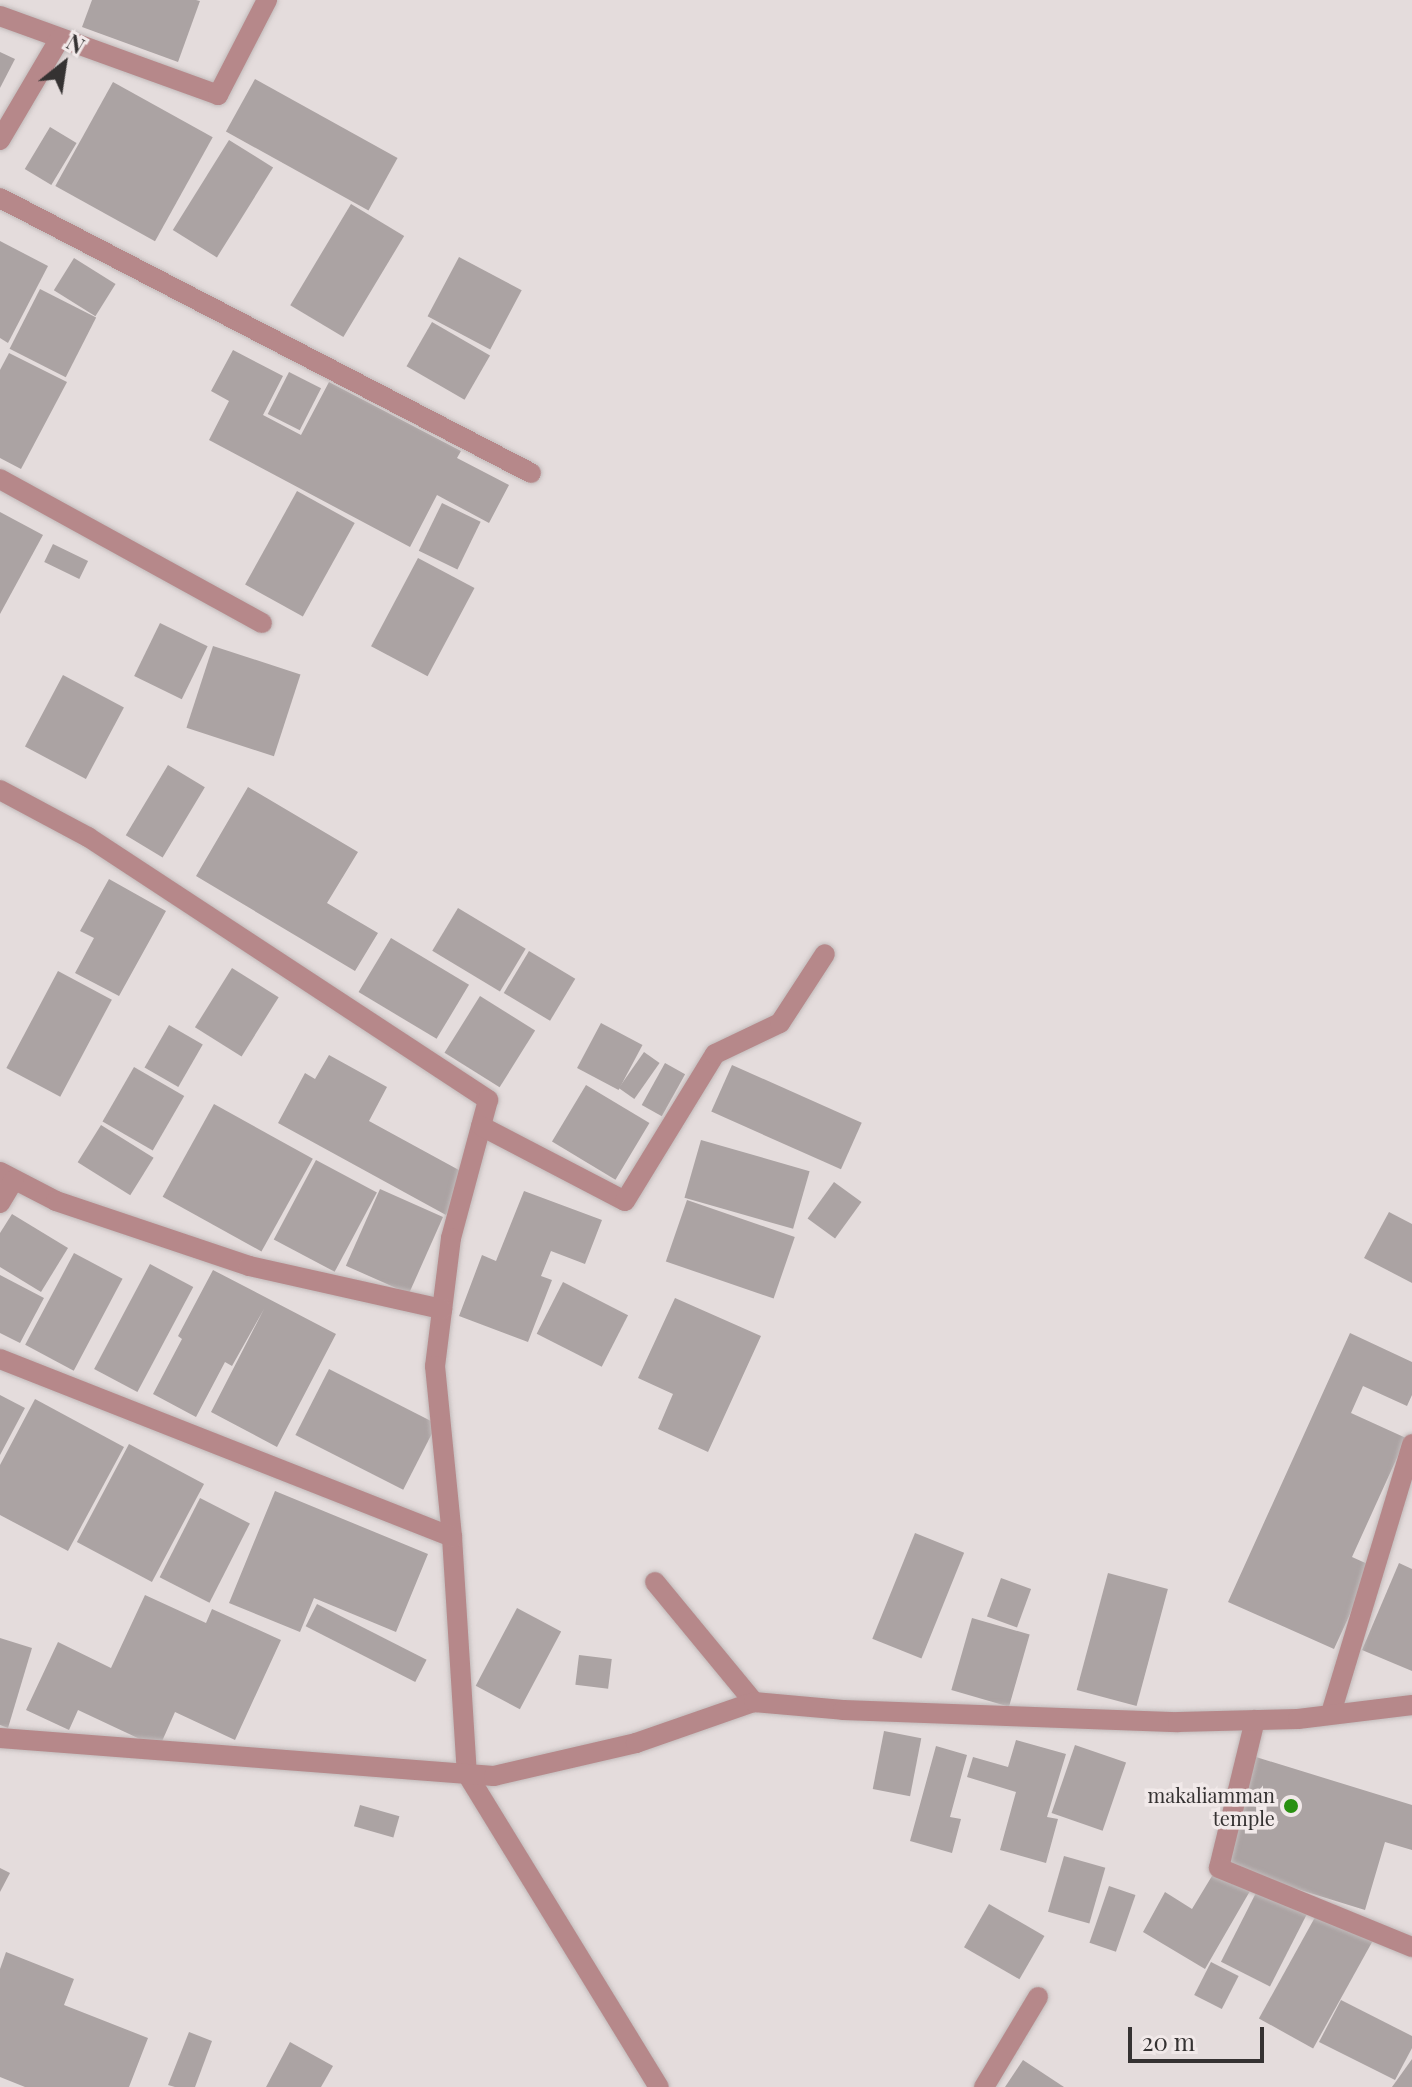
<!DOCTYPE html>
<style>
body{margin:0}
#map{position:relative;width:1412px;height:2087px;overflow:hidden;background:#e4dcdc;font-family:"Playfair Display",serif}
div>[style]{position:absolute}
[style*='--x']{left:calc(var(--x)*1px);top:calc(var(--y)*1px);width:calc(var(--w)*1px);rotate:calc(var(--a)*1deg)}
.building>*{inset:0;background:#aba3a3;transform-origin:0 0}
.roads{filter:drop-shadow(0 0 2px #c1baba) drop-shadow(0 0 2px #c1baba)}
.street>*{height:20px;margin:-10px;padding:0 10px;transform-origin:10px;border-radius:10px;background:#b6888a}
.dots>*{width:22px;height:22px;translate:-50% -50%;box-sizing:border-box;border:4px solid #f1e9e9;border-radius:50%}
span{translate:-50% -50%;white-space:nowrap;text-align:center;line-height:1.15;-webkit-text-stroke:7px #f1e9e9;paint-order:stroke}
.poi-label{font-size:20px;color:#353232}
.right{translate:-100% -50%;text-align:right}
.north{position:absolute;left:24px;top:24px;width:80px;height:80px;-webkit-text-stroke:6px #f1e9e9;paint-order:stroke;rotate:30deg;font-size:22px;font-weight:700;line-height:32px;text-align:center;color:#353232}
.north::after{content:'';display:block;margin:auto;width:28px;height:36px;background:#353232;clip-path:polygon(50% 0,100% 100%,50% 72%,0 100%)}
.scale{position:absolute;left:1128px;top:2027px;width:136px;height:36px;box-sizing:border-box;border:4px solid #353232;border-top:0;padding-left:10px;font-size:24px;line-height:28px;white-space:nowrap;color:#353232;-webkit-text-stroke:6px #f1e9e9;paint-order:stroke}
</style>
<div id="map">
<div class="building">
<i style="clip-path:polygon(92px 0,196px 0,200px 1px,178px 62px,82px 27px)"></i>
<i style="clip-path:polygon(0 52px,15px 59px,0 88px)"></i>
<i style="left:255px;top:79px;width:163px;height:60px;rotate:29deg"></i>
<i style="left:113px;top:82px;width:114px;height:119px;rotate:29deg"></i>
<i style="left:50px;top:127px;width:31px;height:49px;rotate:31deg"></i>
<i style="left:229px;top:140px;width:52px;height:106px;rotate:32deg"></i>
<i style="left:351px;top:204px;width:62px;height:118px;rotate:31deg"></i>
<i style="clip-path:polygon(0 241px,48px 266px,8px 343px,0 338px)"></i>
<i style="left:459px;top:257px;width:71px;height:67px;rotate:28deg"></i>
<i style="left:74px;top:258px;width:49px;height:38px;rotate:32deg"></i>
<i style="left:40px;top:289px;width:63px;height:67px;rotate:27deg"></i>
<i style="left:432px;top:322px;width:67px;height:51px;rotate:30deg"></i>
<i style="clip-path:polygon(233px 350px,283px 376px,263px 415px,301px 435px,329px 382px,461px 451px,457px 458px,509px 485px,489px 523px,437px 495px,410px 547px,209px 440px,229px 401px,211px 391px)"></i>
<i style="clip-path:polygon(9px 353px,67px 382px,21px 469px,0 458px,0 370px)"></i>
<i style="left:289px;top:372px;width:36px;height:47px;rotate:27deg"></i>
<i style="left:297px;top:491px;width:66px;height:107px;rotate:29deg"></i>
<i style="left:442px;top:503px;width:43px;height:53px;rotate:26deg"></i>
<i style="clip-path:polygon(0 512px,43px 535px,0 614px)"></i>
<i style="left:53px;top:544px;width:39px;height:20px;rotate:26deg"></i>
<i style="left:418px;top:558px;width:64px;height:100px;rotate:28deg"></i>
<i style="left:160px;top:623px;width:53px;height:59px;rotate:26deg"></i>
<i style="left:213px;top:646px;width:92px;height:86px;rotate:18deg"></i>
<i style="left:63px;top:675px;width:69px;height:81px;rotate:28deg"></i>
<i style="left:168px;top:765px;width:43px;height:82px;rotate:31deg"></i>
<i style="clip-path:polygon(248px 787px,358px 852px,327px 903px,378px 933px,355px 971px,196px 876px)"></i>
<i style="clip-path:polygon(109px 879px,166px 911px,119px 996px,75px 973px,94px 938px,80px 931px)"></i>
<i style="left:458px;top:908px;width:79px;height:50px;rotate:31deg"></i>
<i style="left:391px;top:938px;width:91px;height:63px;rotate:31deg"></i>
<i style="left:529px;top:951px;width:54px;height:49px;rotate:31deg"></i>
<i style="left:232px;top:968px;width:55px;height:70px;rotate:32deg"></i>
<i style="left:58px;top:971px;width:61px;height:110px;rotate:28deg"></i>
<i style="left:480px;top:996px;width:65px;height:67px;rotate:32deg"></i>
<i style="left:601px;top:1023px;width:47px;height:51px;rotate:28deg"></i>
<i style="left:169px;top:1025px;width:39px;height:49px;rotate:30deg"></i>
<i style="left:644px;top:1052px;width:19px;height:44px;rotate:35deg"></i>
<i style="clip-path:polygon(329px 1055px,387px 1087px,369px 1121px,468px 1175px,446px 1215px,278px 1123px,305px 1073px,315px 1079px)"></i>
<i style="left:665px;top:1063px;width:23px;height:48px;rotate:29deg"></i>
<i style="left:732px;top:1065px;width:142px;height:51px;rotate:24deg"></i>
<i style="left:134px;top:1067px;width:58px;height:63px;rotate:30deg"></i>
<i style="left:586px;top:1085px;width:74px;height:66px;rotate:31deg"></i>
<i style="left:214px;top:1104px;width:113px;height:106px;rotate:29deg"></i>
<i style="left:101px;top:1125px;width:62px;height:44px;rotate:32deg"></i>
<i style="left:701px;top:1140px;width:113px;height:60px;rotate:16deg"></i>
<i style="left:316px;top:1160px;width:69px;height:90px;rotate:28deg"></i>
<i style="left:834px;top:1182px;width:34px;height:45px;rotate:36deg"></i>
<i style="left:380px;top:1189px;width:69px;height:84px;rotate:24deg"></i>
<i style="clip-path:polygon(524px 1191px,602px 1220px,585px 1264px,551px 1251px,541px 1276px,552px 1280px,528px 1342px,459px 1316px,482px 1255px,496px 1261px)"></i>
<i style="left:687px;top:1200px;width:114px;height:65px;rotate:19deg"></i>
<i style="clip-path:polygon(1389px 1212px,1412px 1224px,1412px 1283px,1364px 1258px)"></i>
<i style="clip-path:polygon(12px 1214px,68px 1248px,41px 1292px,0 1267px,0 1233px)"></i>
<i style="left:74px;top:1253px;width:55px;height:104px;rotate:28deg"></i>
<i style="left:150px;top:1264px;width:49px;height:119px;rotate:28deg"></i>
<i style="clip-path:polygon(213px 1270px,336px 1334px,277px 1447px,211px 1412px,264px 1309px,232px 1366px,225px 1362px,196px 1417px,153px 1394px,182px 1339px,178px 1336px)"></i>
<i style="clip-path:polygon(0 1275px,44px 1298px,20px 1343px,0 1333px)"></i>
<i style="left:563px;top:1282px;width:73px;height:58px;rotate:27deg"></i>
<i style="clip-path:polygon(675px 1298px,761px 1336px,708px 1452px,658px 1429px,673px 1394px,638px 1378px)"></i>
<i style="clip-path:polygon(1350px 1333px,1412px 1362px,1412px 1395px,1407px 1406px,1363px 1386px,1351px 1413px,1406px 1438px,1352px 1557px,1372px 1566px,1334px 1649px,1228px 1602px)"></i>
<i style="left:329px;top:1369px;width:121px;height:74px;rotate:27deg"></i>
<i style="clip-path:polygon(0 1395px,25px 1408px,0 1455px)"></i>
<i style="clip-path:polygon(35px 1399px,124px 1447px,68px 1551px,0 1515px,0 1465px)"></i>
<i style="left:129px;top:1444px;width:85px;height:111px;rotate:28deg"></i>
<i style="clip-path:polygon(275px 1491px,428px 1554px,396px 1632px,314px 1598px,300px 1632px,229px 1603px)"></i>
<i style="left:200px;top:1498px;width:56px;height:89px;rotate:27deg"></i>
<i style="left:915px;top:1533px;width:53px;height:114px;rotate:22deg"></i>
<i style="clip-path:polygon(1399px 1563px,1412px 1569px,1412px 1671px,1362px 1650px)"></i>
<i style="left:1108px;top:1573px;width:62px;height:121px;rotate:15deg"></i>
<i style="left:1001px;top:1578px;width:32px;height:41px;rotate:20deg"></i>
<i style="clip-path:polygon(145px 1595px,206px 1623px,212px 1609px,281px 1640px,235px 1740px,175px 1712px,159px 1748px,78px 1710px,69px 1730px,26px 1710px,58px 1642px,111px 1668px)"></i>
<i style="left:317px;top:1604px;width:123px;height:25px;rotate:27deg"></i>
<i style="left:517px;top:1608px;width:50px;height:88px;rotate:28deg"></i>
<i style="left:972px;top:1618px;width:60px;height:75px;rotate:16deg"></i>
<i style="clip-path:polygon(0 1638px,32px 1648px,8px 1728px,0 1725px)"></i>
<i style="left:579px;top:1655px;width:33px;height:30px;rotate:7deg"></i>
<i style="left:884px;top:1731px;width:38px;height:59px;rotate:11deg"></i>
<i style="clip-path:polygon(1016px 1740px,1066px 1754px,1047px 1817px,1058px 1819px,1046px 1863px,1000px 1850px,1016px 1792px,967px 1777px,973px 1757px,1008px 1767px)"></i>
<i style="left:1075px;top:1745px;width:54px;height:72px;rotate:19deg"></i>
<i style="clip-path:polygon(936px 1746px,967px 1755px,950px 1817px,961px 1819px,952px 1853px,910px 1841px)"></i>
<i style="clip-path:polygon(1256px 1757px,1412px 1805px,1412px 1850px,1385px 1842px,1365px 1910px,1222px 1866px)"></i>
<i style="left:360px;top:1805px;width:41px;height:22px;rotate:16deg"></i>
<i style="left:1064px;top:1856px;width:43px;height:58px;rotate:16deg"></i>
<i style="clip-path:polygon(0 1868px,10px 1873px,0 1892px)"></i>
<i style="clip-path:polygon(1215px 1871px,1250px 1891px,1205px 1969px,1143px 1932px,1165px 1892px,1192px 1909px)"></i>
<i style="left:1260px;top:1885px;width:55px;height:86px;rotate:27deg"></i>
<i style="left:1109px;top:1886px;width:28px;height:60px;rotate:19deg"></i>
<i style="left:989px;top:1904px;width:64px;height:50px;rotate:30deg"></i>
<i style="left:1319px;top:1910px;width:62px;height:124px;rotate:29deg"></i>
<i style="clip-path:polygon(6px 1952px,74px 1979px,64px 2005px,148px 2038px,129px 2087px,25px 2087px,0 2077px,0 1969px)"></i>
<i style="left:1211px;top:1962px;width:31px;height:37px;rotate:27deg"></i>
<i style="clip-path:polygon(1341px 2000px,1412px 2036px,1412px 2048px,1395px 2080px,1319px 2042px)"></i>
<i style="clip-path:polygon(189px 2032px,212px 2041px,195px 2087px,175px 2087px,168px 2085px)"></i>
<i style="clip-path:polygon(290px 2042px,333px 2066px,321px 2087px,266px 2087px)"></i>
<i style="clip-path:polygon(1412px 2059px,1412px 2087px,1392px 2087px)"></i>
<i style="clip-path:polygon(1023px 2060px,1064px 2087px,1005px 2087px)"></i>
</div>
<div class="roads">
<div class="street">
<i style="--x:0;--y:16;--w:232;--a:19.9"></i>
<i style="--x:218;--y:95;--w:107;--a:-62.7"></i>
<i style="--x:0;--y:140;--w:118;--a:-59.5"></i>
<i style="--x:0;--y:198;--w:598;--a:27.38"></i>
<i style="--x:0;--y:479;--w:299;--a:28.8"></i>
<i style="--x:0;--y:790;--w:100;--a:28.1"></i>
<i style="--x:88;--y:837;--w:479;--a:33.3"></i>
<i style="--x:488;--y:1100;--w:143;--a:105"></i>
<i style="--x:451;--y:1238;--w:129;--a:97.1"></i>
<i style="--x:435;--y:1366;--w:172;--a:84.3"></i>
<i style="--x:452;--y:1537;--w:237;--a:86.4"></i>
<i style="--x:467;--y:1774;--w:367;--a:58.5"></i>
<i style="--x:481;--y:1126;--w:162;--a:27.5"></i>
<i style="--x:625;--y:1201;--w:172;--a:-58.5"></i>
<i style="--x:715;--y:1054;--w:72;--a:-25.5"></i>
<i style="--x:780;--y:1023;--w:82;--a:-56.9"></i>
<i style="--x:0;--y:1172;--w:63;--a:27.4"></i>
<i style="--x:56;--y:1201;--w:204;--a:18.6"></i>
<i style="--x:249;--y:1266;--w:198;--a:12.6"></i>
<i style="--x:0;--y:1203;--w:27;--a:-59"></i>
<i style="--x:0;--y:1359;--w:486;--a:21.5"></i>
<i style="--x:655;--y:1582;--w:156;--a:50.5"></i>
<i style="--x:1331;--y:1713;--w:281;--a:-73.2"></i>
<i style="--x:1255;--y:1720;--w:152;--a:103.7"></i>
<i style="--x:1219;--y:1868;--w:209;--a:22.3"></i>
<i style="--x:0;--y:1738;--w:495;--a:4.4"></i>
<i style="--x:494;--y:1776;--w:146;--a:-13.1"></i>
<i style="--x:636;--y:1743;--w:125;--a:-19.2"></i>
<i style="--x:754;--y:1702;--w:89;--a:5.1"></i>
<i style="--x:843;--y:1710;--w:335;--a:2.1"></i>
<i style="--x:1178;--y:1722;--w:120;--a:-1.4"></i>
<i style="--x:1298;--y:1719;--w:115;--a:-7"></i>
<i style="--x:984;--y:2087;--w:105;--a:-59"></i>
</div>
</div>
<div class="dots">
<i style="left:1291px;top:1806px;background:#299011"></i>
</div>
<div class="poi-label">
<span class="right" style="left:1275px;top:1806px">makaliamman<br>temple</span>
</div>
<div class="north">N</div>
<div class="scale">20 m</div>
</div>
